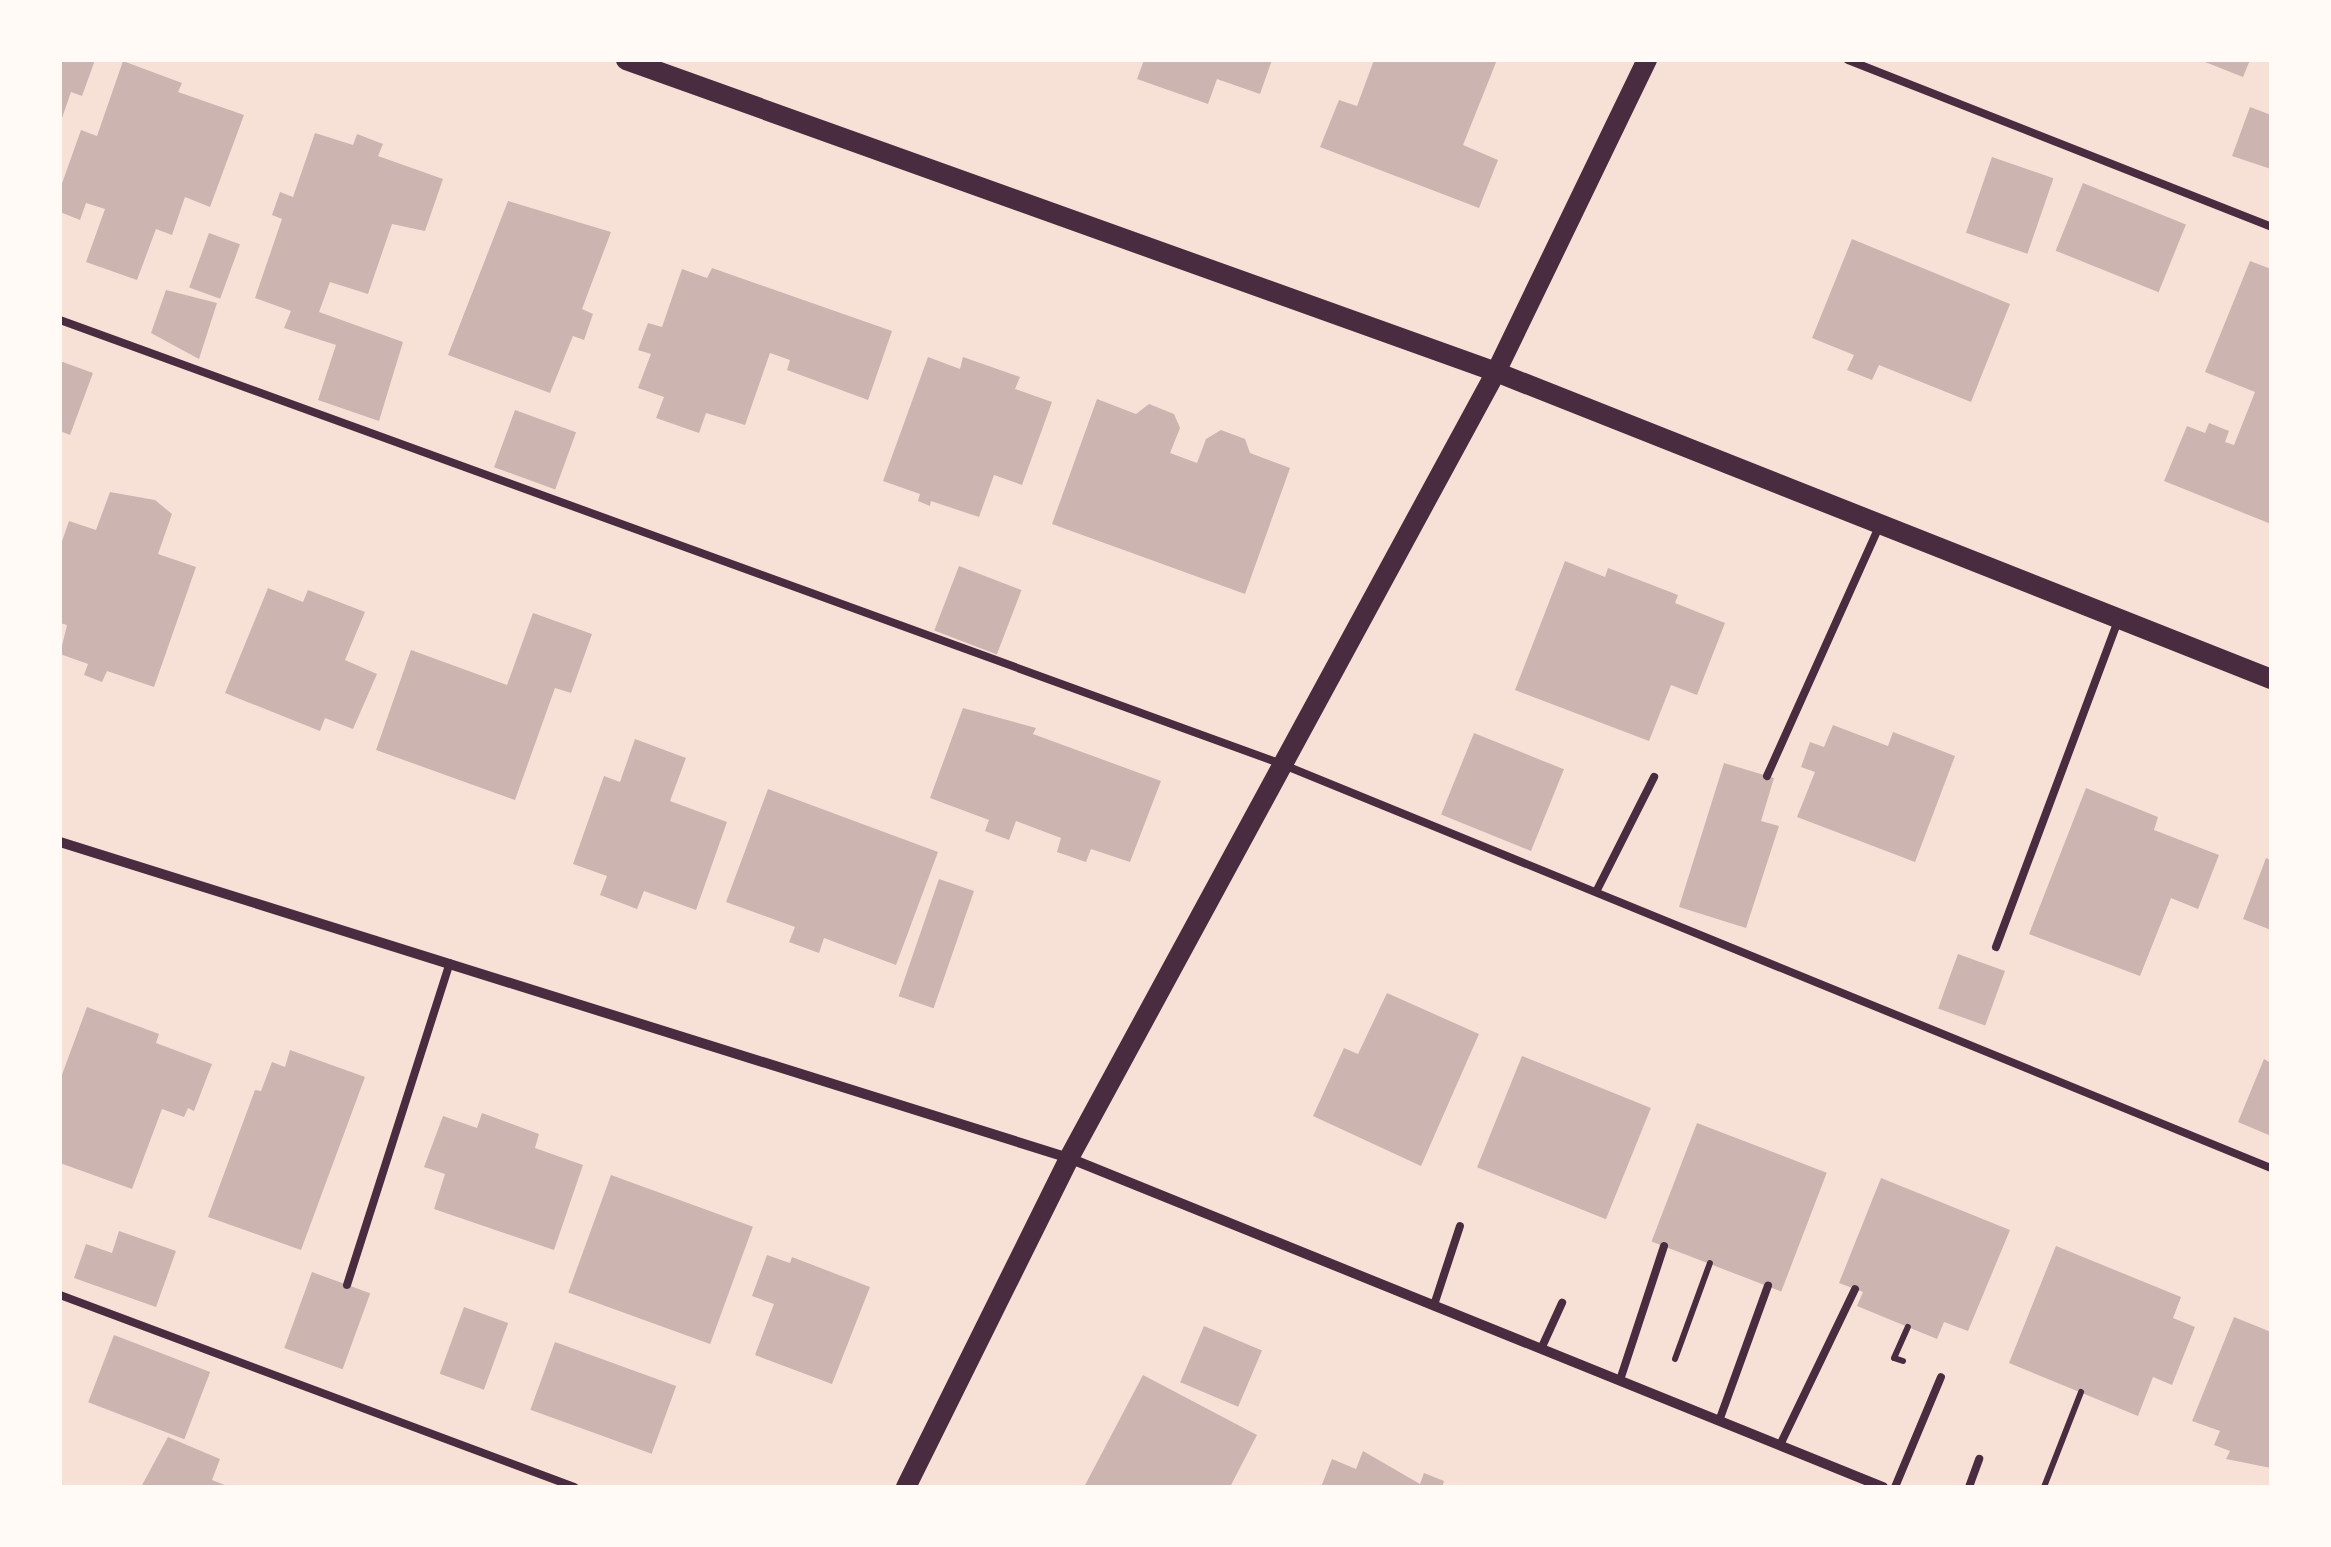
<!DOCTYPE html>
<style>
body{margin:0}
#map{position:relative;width:2331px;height:1547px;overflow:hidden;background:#f7e1d7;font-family:"Archivo Narrow",sans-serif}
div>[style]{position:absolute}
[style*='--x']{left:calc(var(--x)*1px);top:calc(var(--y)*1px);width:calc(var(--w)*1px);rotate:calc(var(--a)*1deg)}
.building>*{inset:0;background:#ccb4b1;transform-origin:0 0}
.path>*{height:6px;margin:-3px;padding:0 3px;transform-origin:3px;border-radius:3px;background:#4a2c40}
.service>*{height:8px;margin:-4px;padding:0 4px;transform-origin:4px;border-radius:4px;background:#4a2c40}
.minor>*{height:10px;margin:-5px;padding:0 5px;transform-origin:5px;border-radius:5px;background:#4a2c40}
.secondary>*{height:20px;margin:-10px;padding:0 10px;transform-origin:10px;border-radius:10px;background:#4a2c40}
span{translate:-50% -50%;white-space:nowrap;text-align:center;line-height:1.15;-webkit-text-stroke:8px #fffaf5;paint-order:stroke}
.frame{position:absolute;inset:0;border:62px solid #fffaf5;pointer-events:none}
</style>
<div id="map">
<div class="building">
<i style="clip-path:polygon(60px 60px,95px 60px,82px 96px,71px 92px,61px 121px)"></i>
<i style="clip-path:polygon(1144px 60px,1272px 60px,1260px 94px,1217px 79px,1208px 104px,1137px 79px)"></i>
<i style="clip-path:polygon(1374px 60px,1497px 60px,1463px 145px,1498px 160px,1479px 208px,1320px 147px,1339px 100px,1357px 106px)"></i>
<i style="clip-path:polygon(2200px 60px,2250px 60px,2243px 77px)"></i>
<i style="clip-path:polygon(123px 61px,182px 83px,178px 92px,244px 115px,210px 207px,185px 197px,172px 235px,156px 229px,137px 280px,86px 262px,105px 209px,86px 203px,80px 220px,60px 212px,60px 189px,81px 130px,97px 136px)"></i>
<i style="clip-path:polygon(2250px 107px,2271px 115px,2271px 169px,2232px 156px)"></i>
<i style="clip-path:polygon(315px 133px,353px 145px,357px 134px,383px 144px,378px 156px,443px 179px,425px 231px,392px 224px,368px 294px,330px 282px,319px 312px,403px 342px,379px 421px,318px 400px,336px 345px,284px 328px,291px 311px,255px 298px,282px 219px,272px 215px,280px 192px,293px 197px)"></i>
<i style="left:1992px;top:157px;width:65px;height:80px;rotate:19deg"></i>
<i style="left:2083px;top:183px;width:111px;height:73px;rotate:22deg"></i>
<i style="clip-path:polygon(508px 201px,611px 232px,582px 309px,593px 314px,584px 340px,573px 336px,550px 393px,448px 355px)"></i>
<i style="left:209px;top:233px;width:33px;height:58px;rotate:20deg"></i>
<i style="clip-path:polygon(1852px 239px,2010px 304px,1971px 402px,1879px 365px,1872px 380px,1847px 370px,1854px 355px,1812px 338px)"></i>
<i style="clip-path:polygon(2250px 261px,2271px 269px,2271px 524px,2164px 481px,2187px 426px,2205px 433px,2209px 423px,2229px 431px,2225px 442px,2234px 445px,2255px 392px,2205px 372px)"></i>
<i style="clip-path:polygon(712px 268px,892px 331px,868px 400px,787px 370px,790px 360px,770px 353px,745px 425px,706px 413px,699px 433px,656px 418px,664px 397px,638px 388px,651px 354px,638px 350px,648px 323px,662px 327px,682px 269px,707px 278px)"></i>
<i style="clip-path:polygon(166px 290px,217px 303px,199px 359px,151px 333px)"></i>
<i style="clip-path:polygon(928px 357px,960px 369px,963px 357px,1020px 377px,1015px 389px,1052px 402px,1022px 485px,994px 475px,979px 517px,931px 501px,930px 506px,918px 501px,920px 494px,883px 481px)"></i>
<i style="clip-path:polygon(60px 361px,93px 373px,70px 435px,60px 431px)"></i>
<i style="clip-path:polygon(1097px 399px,1136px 414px,1149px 404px,1174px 414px,1180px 428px,1170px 453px,1197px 463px,1206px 439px,1221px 430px,1245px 439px,1250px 453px,1290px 468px,1245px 594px,1052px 524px)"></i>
<i style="left:515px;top:410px;width:65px;height:61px;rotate:20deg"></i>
<i style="clip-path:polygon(110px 492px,155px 500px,172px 514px,158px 554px,196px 567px,154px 687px,107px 671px,102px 682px,84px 675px,88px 664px,60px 654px,67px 625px,60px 623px,60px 547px,69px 521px,96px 530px)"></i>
<i style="clip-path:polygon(1565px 561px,1605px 577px,1608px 568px,1678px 595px,1675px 603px,1725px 623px,1697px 695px,1671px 685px,1649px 741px,1515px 690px)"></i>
<i style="left:959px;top:566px;width:67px;height:69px;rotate:21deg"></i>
<i style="clip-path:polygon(268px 588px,303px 602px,308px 590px,365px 612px,345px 660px,377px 674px,353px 729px,325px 718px,320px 731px,225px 693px)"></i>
<i style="clip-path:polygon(533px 613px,592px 634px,571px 693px,555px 688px,515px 800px,376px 750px,411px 650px,507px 685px)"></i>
<i style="clip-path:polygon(963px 708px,1036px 728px,1033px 734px,1161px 781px,1130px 862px,1091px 849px,1086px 862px,1057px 852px,1061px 838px,1016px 821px,1009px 840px,985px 831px,989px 820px,930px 798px)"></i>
<i style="clip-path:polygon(1833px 725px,1888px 746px,1893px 732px,1955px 756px,1915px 862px,1797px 817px,1815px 772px,1801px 767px,1810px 742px,1824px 747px)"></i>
<i style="left:1474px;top:733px;width:97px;height:88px;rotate:22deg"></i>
<i style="clip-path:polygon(635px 739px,686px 758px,670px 801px,727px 822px,696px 910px,644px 891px,637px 909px,600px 895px,607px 876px,573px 864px,604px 776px,620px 782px)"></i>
<i style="clip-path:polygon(1724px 763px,1774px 778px,1761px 821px,1779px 826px,1746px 928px,1679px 907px)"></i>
<i style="clip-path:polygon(2086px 788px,2158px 817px,2154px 830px,2219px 855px,2198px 909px,2171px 898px,2140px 976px,2029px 934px)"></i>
<i style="clip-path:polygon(768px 789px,938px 852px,896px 965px,824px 938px,819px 953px,789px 942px,795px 927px,726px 902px)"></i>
<i style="clip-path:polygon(2266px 858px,2271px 860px,2271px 930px,2243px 919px)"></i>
<i style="left:939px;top:879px;width:37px;height:124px;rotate:19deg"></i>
<i style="left:1958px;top:954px;width:50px;height:58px;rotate:20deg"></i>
<i style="clip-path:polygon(1387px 993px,1479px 1034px,1421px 1166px,1313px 1116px,1344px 1048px,1358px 1054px)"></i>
<i style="clip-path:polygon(87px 1007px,159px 1034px,156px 1043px,212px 1064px,194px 1111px,188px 1108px,184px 1117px,162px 1109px,132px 1189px,60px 1163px,60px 1080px)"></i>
<i style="clip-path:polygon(290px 1050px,365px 1077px,301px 1250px,208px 1217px,255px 1090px,261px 1091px,272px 1062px,285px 1067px)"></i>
<i style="left:1522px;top:1056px;width:139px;height:120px;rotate:22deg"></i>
<i style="clip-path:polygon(2264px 1059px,2271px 1063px,2271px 1136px,2238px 1122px)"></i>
<i style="clip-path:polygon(482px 1113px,539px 1134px,535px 1148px,583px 1165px,554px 1250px,434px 1209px,445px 1174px,424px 1167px,443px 1116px,477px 1128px)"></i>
<i style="left:1697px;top:1123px;width:139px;height:127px;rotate:21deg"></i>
<i style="left:611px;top:1175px;width:151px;height:125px;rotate:20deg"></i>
<i style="clip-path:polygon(1881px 1178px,2010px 1230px,1968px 1331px,1944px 1322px,1937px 1339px,1857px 1306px,1863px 1292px,1839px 1283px)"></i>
<i style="clip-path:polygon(119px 1231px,176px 1251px,156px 1307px,74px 1278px,86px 1244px,112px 1253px)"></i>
<i style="clip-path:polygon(2056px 1246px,2181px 1297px,2173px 1318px,2195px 1327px,2172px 1385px,2153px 1377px,2138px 1416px,2009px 1363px)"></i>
<i style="clip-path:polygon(767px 1255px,790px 1263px,792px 1257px,870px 1287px,832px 1384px,755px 1355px,774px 1304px,752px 1296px)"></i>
<i style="left:312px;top:1272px;width:62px;height:81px;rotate:20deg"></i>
<i style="left:464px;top:1307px;width:47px;height:71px;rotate:20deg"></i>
<i style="clip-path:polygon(2234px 1317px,2271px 1332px,2271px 1468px,2226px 1459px,2230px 1451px,2214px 1445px,2220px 1431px,2192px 1421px)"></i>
<i style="left:1204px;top:1326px;width:63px;height:61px;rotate:23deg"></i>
<i style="left:114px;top:1335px;width:103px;height:72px;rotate:21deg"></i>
<i style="left:555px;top:1342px;width:129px;height:72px;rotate:20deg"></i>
<i style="clip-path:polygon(1143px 1375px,1257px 1435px,1230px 1487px,1084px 1487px)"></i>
<i style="clip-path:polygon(168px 1437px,220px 1459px,212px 1480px,230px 1487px,141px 1487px)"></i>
<i style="clip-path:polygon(1363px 1451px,1420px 1484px,1424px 1473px,1444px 1481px,1442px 1487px,1321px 1487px,1332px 1459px,1356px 1469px)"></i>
</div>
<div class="path">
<i style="--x:1675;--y:1359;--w:102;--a:-70"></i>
<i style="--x:1903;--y:1361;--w:9;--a:-162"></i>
<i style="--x:1894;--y:1358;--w:34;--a:-66"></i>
<i style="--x:2044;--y:1487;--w:102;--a:-68.7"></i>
</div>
<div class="service">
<i style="--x:1848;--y:60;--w:455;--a:21.5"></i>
<i style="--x:60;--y:320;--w:1297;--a:19.97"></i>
<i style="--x:1279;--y:763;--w:1071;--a:22.21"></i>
<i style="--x:1767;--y:776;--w:275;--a:-65.8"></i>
<i style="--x:1596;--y:892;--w:129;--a:-63.2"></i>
<i style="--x:1996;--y:947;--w:351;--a:-69.5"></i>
<i style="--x:347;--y:1285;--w:338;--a:-72.3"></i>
<i style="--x:60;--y:1295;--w:549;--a:20.48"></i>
<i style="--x:1434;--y:1305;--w:83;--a:-71.8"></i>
<i style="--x:1541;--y:1349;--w:51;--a:-65.5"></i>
<i style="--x:1620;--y:1380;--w:141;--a:-71.8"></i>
<i style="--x:1719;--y:1421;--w:144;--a:-70.1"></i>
<i style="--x:1780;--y:1445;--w:173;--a:-64.3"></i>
<i style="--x:1895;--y:1487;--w:119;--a:-67.3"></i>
<i style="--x:1969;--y:1487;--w:30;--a:-70"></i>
</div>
<div class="minor">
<i style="--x:60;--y:842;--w:1057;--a:17.39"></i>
<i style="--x:1069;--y:1158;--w:878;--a:22.01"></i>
</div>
<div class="secondary">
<i style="--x:626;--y:60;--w:924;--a:19.73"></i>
<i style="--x:1496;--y:372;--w:834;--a:21.61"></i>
<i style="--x:906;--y:1487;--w:367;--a:-63.6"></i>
<i style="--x:1069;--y:1158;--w:894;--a:-61.49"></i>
<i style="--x:1496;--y:372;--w:347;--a:-64.2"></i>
</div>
<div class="frame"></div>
</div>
